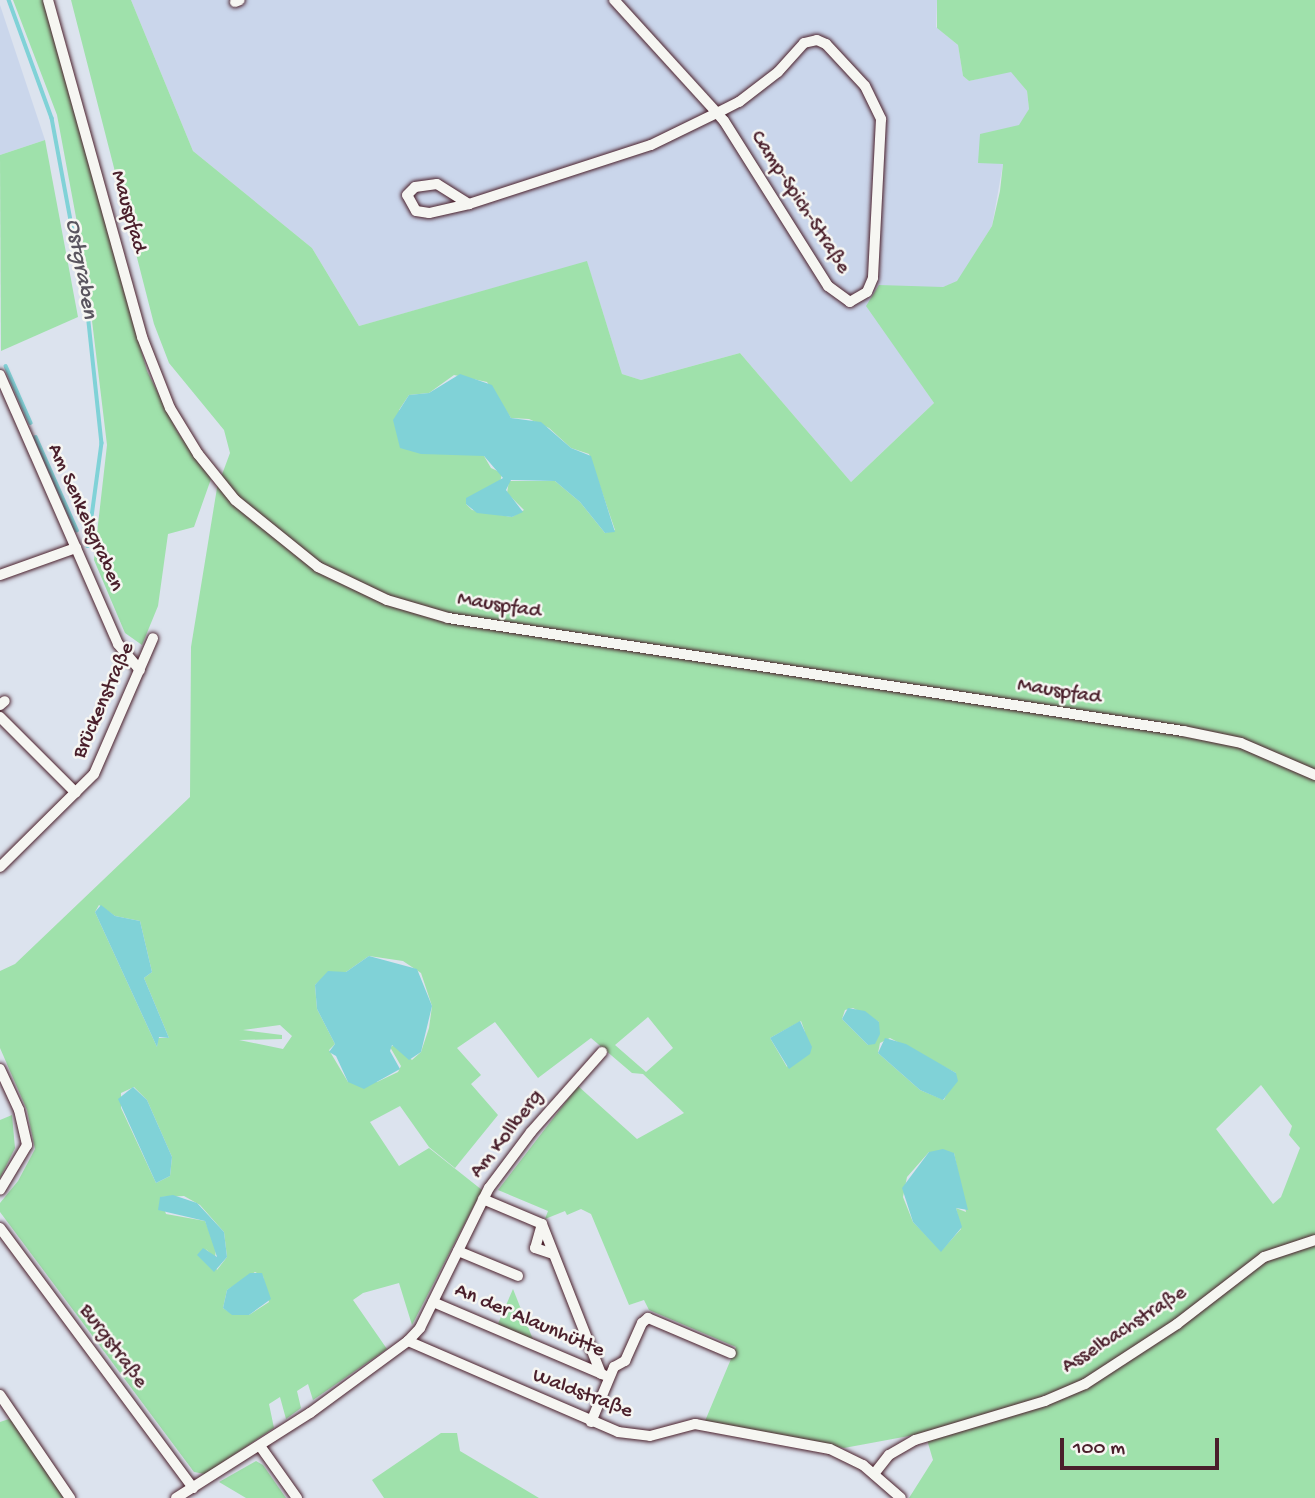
<!DOCTYPE html>
<meta charset="utf-8">
<style>
body{margin:0}
#map{position:relative;width:1315px;height:1498px;overflow:hidden;background:#dce3ee;font-family:"Gochi Hand",sans-serif}
div>[style]{position:absolute}
[style*='--x']{left:calc(var(--x)*1px);top:calc(var(--y)*1px);width:calc(var(--w)*1px);rotate:calc(var(--a)*1deg)}
.built>*{inset:0;background:#cad6eb}
.green>*{inset:0;background:#9fe1ab}
.water>*{inset:0;background:#80d2d7}
.stream>*{height:3.5px;margin:-1.75px;padding:0 1.75px;transform-origin:1.75px;border-radius:1.75px;background:#80d2d7}
.roads{filter:drop-shadow(0 0 2px #4a1f2b) drop-shadow(0 0 2px #4a1f2b)}
.minor>*{height:10px;margin:-5px;padding:0 5px;transform-origin:5px;border-radius:5px;background:#f6f6f2}
span{translate:-50% -50%;white-space:nowrap;text-align:center;line-height:1.15;-webkit-text-stroke:5px #f6f6f2;paint-order:stroke}
.street-label{font-size:21px;color:#4a1f2b}
.water-label{font-size:23px;color:#5a555f;font-style:italic}
.scale{position:absolute;left:1060px;top:1438px;width:159px;height:32px;box-sizing:border-box;border:4px solid #4a1f2b;border-top:0;padding-left:9px;font-size:21px;line-height:24px;white-space:nowrap;color:#4a1f2b;-webkit-text-stroke:5px #f6f6f2;paint-order:stroke}
</style>
<div id="map">
<div class="built">
<i style="clip-path:polygon(131px 0,937px 0,936px 27px,958px 45px,963px 76px,969px 81px,1011px 71px,1027px 91px,1029px 109px,1003px 164px,992px 226px,957px 282px,943px 287px,878px 292px,867px 306px,934px 403px,851px 482px,740px 353px,641px 380px,622px 374px,587px 262px,359px 326px,312px 248px,193px 151px)"></i>
<i style="clip-path:polygon(0 5px,45px 140px,0 155px)"></i>
</div>
<div class="green">
<i style="clip-path:polygon(13px 0,43px 0,147px 371px,177px 431px,211px 479px,194px 527px,168px 534px,158px 606px,142px 645px,125px 633px,94px 560px,107px 445px,86px 271px,57px 115px)"></i>
<i style="clip-path:polygon(evenodd,71px 0,131px 0,193px 151px,312px 248px,359px 326px,587px 261px,622px 374px,641px 380px,740px 353px,851px 482px,934px 403px,866px 306px,879px 285px,943px 287px,957px 281px,992px 226px,1000px 191px,1003px 164px,978px 163px,980px 134px,1019px 125px,1029px 109px,1027px 91px,1011px 72px,969px 81px,963px 76px,958px 45px,937px 28px,937px 0,1315px 0,1315px 1498px,909px 1498px,933px 1460px,925px 1433px,844px 1448px,705px 1421px,736px 1347px,649px 1310px,644px 1300px,629px 1305px,591px 1214px,581px 1209px,567px 1215px,565px 1211px,545px 1219px,548px 1211px,498px 1190px,578px 1086px,637px 1139px,684px 1113px,643px 1074px,632px 1073px,591px 1038px,538px 1078px,495px 1022px,457px 1048px,481px 1075px,471px 1084px,498px 1115px,455px 1168px,429px 1147px,400px 1106px,370px 1122px,399px 1166px,429px 1148px,482px 1190px,412px 1325px,399px 1283px,363px 1293px,353px 1300px,387px 1349px,313px 1400px,308px 1384px,297px 1391px,301px 1408px,286px 1419px,280px 1397px,269px 1404px,274px 1428px,205px 1474px,194px 1472px,0 1212px,0 1203px,18px 1181px,35px 1149px,27px 1110px,0 1048px,0 971px,15px 964px,190px 797px,191px 647px,217px 488px,230px 453px,224px 430px,169px 363px,154px 324px,71px 0,454px 375px,487px 382px,511px 418px,529px 419px,549px 428px,571px 448px,589px 454px,615px 530px,605px 533px,580px 502px,555px 481px,509px 481px,507px 493px,524px 510px,512px 517px,472px 510px,466px 504px,500px 483px,502px 473px,491px 468px,484px 456px,399px 410px,409px 395px,429px 393px,454px 375px,71px 0,99px 905px,115px 916px,140px 921px,152px 972px,144px 978px,169px 1038px,158px 1038px,157px 1047px,95px 912px,99px 905px,71px 0,369px 956px,403px 961px,421px 973px,432px 1006px,429px 1028px,421px 1052px,412px 1060px,395px 1045px,390px 1047px,401px 1066px,398px 1072px,377px 1082px,348px 1082px,329px 1050px,335px 1044px,317px 1009px,315px 985px,324px 977px,346px 972px,369px 956px,71px 0,853px 1008px,879px 1022px,868px 1045px,842px 1019px,845px 1010px,853px 1008px,71px 0,648px 1017px,673px 1048px,646px 1072px,615px 1045px,648px 1017px,71px 0,801px 1021px,805px 1032px,787px 1067px,770px 1038px,801px 1021px,71px 0,280px 1025px,292px 1036px,283px 1049px,239px 1040px,282px 1039px,282px 1035px,243px 1030px,280px 1025px,71px 0,890px 1038px,956px 1073px,944px 1100px,920px 1090px,878px 1053px,880px 1043px,890px 1038px,71px 0,1261px 1085px,1292px 1126px,1289px 1135px,1300px 1148px,1281px 1197px,1273px 1204px,1216px 1129px,1261px 1085px,71px 0,134px 1087px,147px 1100px,172px 1157px,170px 1176px,156px 1183px,121px 1108px,121px 1093px,134px 1087px,71px 0,929px 1152px,954px 1153px,966px 1212px,956px 1208px,961px 1229px,941px 1251px,913px 1222px,903px 1197px,907px 1177px,929px 1152px,71px 0,184px 1196px,200px 1205px,224px 1232px,227px 1257px,217px 1270px,206px 1249px,215px 1259px,216px 1248px,205px 1221px,166px 1214px,160px 1197px,184px 1196px,71px 0,255px 1272px,263px 1276px,269px 1302px,249px 1315px,229px 1312px,223px 1308px,227px 1290px,255px 1272px)"></i>
<i style="clip-path:polygon(45px 140px,78px 317px,1px 351px,0 155px)"></i>
<i style="clip-path:polygon(12px 1115px,15px 1148px,0 1178px,0 1120px)"></i>
<i style="clip-path:polygon(513px 1289px,534px 1342px,497px 1326px)"></i>
<i style="clip-path:polygon(9px 1419px,13px 1422px,64px 1498px,0 1498px,0 1422px)"></i>
<i style="clip-path:polygon(441px 1433px,457px 1433px,460px 1451px,539px 1498px,384px 1498px,372px 1480px)"></i>
<i style="clip-path:polygon(256px 1461px,263px 1465px,286px 1498px,246px 1498px,219px 1482px)"></i>
</div>
<div class="water">
<i style="clip-path:polygon(460px 374px,492px 385px,511px 418px,541px 422px,571px 448px,591px 456px,615px 532px,605px 533px,580px 502px,555px 481px,511px 480px,506px 490px,523px 512px,512px 517px,477px 513px,466px 504px,466px 498px,503px 478px,484px 456px,421px 454px,400px 448px,393px 420px,409px 395px,429px 393px)"></i>
<i style="clip-path:polygon(101px 905px,115px 916px,140px 921px,152px 972px,144px 978px,169px 1038px,159px 1037px,157px 1047px,95px 912px)"></i>
<i style="clip-path:polygon(369px 956px,417px 969px,432px 1006px,421px 1052px,409px 1060px,392px 1045px,390px 1051px,400px 1069px,364px 1089px,348px 1082px,336px 1056px,329px 1052px,335px 1044px,317px 1009px,315px 985px,328px 971px,346px 972px)"></i>
<i style="clip-path:polygon(848px 1008px,865px 1011px,879px 1022px,880px 1034px,875px 1044px,868px 1045px,842px 1019px)"></i>
<i style="clip-path:polygon(800px 1021px,812px 1047px,810px 1054px,789px 1069px,770px 1038px)"></i>
<i style="clip-path:polygon(885px 1038px,906px 1044px,956px 1073px,958px 1081px,943px 1100px,920px 1090px,878px 1053px)"></i>
<i style="clip-path:polygon(133px 1087px,147px 1100px,172px 1157px,170px 1176px,156px 1183px,118px 1099px)"></i>
<i style="clip-path:polygon(943px 1149px,954px 1153px,968px 1210px,956px 1208px,962px 1227px,941px 1252px,913px 1222px,902px 1188px,929px 1152px)"></i>
<i style="clip-path:polygon(173px 1195px,197px 1203px,224px 1232px,227px 1257px,214px 1272px,197px 1255px,203px 1248px,217px 1257px,205px 1221px,158px 1210px,160px 1197px)"></i>
<i style="clip-path:polygon(250px 1273px,262px 1273px,271px 1299px,249px 1315px,232px 1315px,223px 1308px,227px 1290px)"></i>
</div>
<div class="stream">
<i style="--x:9;--y:0;--w:126;--a:70"></i>
<i style="--x:52;--y:118;--w:198;--a:79.5"></i>
<i style="--x:88;--y:313;--w:131;--a:83.9"></i>
<i style="--x:102;--y:443;--w:104;--a:97.7"></i>
<i style="--x:6;--y:366;--w:62;--a:66.3"></i>
<i style="--x:36;--y:437;--w:102;--a:66.2"></i>
</div>
<div class="roads">
<div class="minor">
<i style="--x:48;--y:0;--w:350;--a:74.4"></i>
<i style="--x:142;--y:337;--w:76;--a:68.5"></i>
<i style="--x:170;--y:408;--w:54;--a:58.7"></i>
<i style="--x:198;--y:454;--w:59;--a:51.2"></i>
<i style="--x:235;--y:500;--w:107;--a:38.9"></i>
<i style="--x:318;--y:567;--w:76;--a:25.6"></i>
<i style="--x:387;--y:600;--w:64;--a:16.4"></i>
<i style="--x:448;--y:618;--w:744;--a:8.74"></i>
<i style="--x:1183;--y:731;--w:59;--a:11.7"></i>
<i style="--x:1241;--y:743;--w:81;--a:23.4"></i>
<i style="--x:235;--y:2;--w:5;--a:-22"></i>
<i style="--x:469;--y:204;--w:41;--a:167.3"></i>
<i style="--x:429;--y:213;--w:13;--a:-171"></i>
<i style="--x:416;--y:211;--w:18;--a:-119"></i>
<i style="--x:407;--y:195;--w:11;--a:-45"></i>
<i style="--x:415;--y:187;--w:22;--a:-8"></i>
<i style="--x:437;--y:184;--w:38;--a:32"></i>
<i style="--x:469;--y:204;--w:191;--a:-18"></i>
<i style="--x:651;--y:145;--w:73;--a:-25.9"></i>
<i style="--x:717;--y:113;--w:25;--a:-27"></i>
<i style="--x:739;--y:102;--w:49;--a:-37.6"></i>
<i style="--x:778;--y:72;--w:39;--a:-48"></i>
<i style="--x:804;--y:43;--w:13;--a:-13"></i>
<i style="--x:817;--y:40;--w:10;--a:24"></i>
<i style="--x:826;--y:44;--w:57;--a:47.1"></i>
<i style="--x:865;--y:86;--w:37;--a:64"></i>
<i style="--x:881;--y:119;--w:159;--a:92.9"></i>
<i style="--x:873;--y:278;--w:15;--a:113"></i>
<i style="--x:867;--y:292;--w:20;--a:150"></i>
<i style="--x:850;--y:302;--w:27;--a:-144"></i>
<i style="--x:828;--y:286;--w:195;--a:-122.2"></i>
<i style="--x:724;--y:121;--w:11;--a:-131"></i>
<i style="--x:717;--y:113;--w:153;--a:-132.3"></i>
<i style="--x:0;--y:375;--w:294;--a:66.3"></i>
<i style="--x:118;--y:644;--w:34;--a:50"></i>
<i style="--x:0;--y:575;--w:81;--a:-19.6"></i>
<i style="--x:0;--y:705;--w:6;--a:-39"></i>
<i style="--x:0;--y:717;--w:107;--a:45"></i>
<i style="--x:0;--y:867;--w:132;--a:-44.7"></i>
<i style="--x:94;--y:774;--w:148;--a:-66.5"></i>
<i style="--x:0;--y:1069;--w:45;--a:65.1"></i>
<i style="--x:19;--y:1110;--w:36;--a:77"></i>
<i style="--x:27;--y:1145;--w:52;--a:121"></i>
<i style="--x:483;--y:1199;--w:64;--a:23"></i>
<i style="--x:542;--y:1224;--w:161;--a:68.5"></i>
<i style="--x:542;--y:1224;--w:25;--a:106"></i>
<i style="--x:535;--y:1248;--w:19;--a:18"></i>
<i style="--x:0;--y:1228;--w:324;--a:53.4"></i>
<i style="--x:458;--y:1251;--w:65;--a:22.6"></i>
<i style="--x:433;--y:1302;--w:186;--a:23.1"></i>
<i style="--x:408;--y:1341;--w:229;--a:23.4"></i>
<i style="--x:618;--y:1432;--w:32;--a:7"></i>
<i style="--x:650;--y:1436;--w:47;--a:-14.9"></i>
<i style="--x:695;--y:1424;--w:137;--a:10.5"></i>
<i style="--x:830;--y:1449;--w:37;--a:26"></i>
<i style="--x:863;--y:1465;--w:50;--a:41"></i>
<i style="--x:0;--y:1395;--w:125;--a:55.8"></i>
<i style="--x:591;--y:1422;--w:60;--a:-67.3"></i>
<i style="--x:614;--y:1367;--w:13;--a:-29"></i>
<i style="--x:625;--y:1361;--w:42;--a:-65.9"></i>
<i style="--x:642;--y:1323;--w:8;--a:-40"></i>
<i style="--x:648;--y:1318;--w:90;--a:22.9"></i>
<i style="--x:260;--y:1446;--w:64;--a:54.6"></i>
<i style="--x:874;--y:1474;--w:24;--a:-52"></i>
<i style="--x:889;--y:1455;--w:30;--a:-30"></i>
<i style="--x:915;--y:1440;--w:136;--a:-16.7"></i>
<i style="--x:1045;--y:1401;--w:43;--a:-23"></i>
<i style="--x:1085;--y:1384;--w:110;--a:-33.1"></i>
<i style="--x:1177;--y:1324;--w:110;--a:-37.6"></i>
<i style="--x:1264;--y:1257;--w:54;--a:-18.4"></i>
<i style="--x:176;--y:1498;--w:159;--a:-32.4"></i>
<i style="--x:310;--y:1413;--w:122;--a:-36.3"></i>
<i style="--x:408;--y:1341;--w:18;--a:-47"></i>
<i style="--x:420;--y:1328;--w:156;--a:-63.8"></i>
<i style="--x:489;--y:1188;--w:70;--a:-53.1"></i>
<i style="--x:531;--y:1132;--w:107;--a:-48.4"></i>
</div>
</div>
<div class="street-label">
<span style="left:799px;top:203px;rotate:57deg">Camp-Spich-Straße</span>
<span style="left:127px;top:212px;rotate:74deg">Mauspfad</span>
<span style="left:84px;top:518px;rotate:66deg">Am Senkelsgraben</span>
<span style="left:499px;top:607px;rotate:9deg">Mauspfad</span>
<span style="left:1059px;top:693px;rotate:9deg">Mauspfad</span>
<span style="left:105px;top:701px;rotate:-66deg">Brückenstraße</span>
<span style="left:508px;top:1135px;rotate:-52deg">Am Kollberg</span>
<span style="left:529px;top:1322px;rotate:23deg">An der Alaunhütte</span>
<span style="left:1125px;top:1331px;rotate:-33deg">Asselbachstraße</span>
<span style="left:112px;top:1347px;rotate:53deg">Burgstraße</span>
<span style="left:582px;top:1395px;rotate:21deg">Waldstraße</span>
</div>
<div class="water-label">
<span style="left:80px;top:269px;rotate:80deg">Ostgraben</span>
</div>
<div class="scale">100 m</div>
</div>
